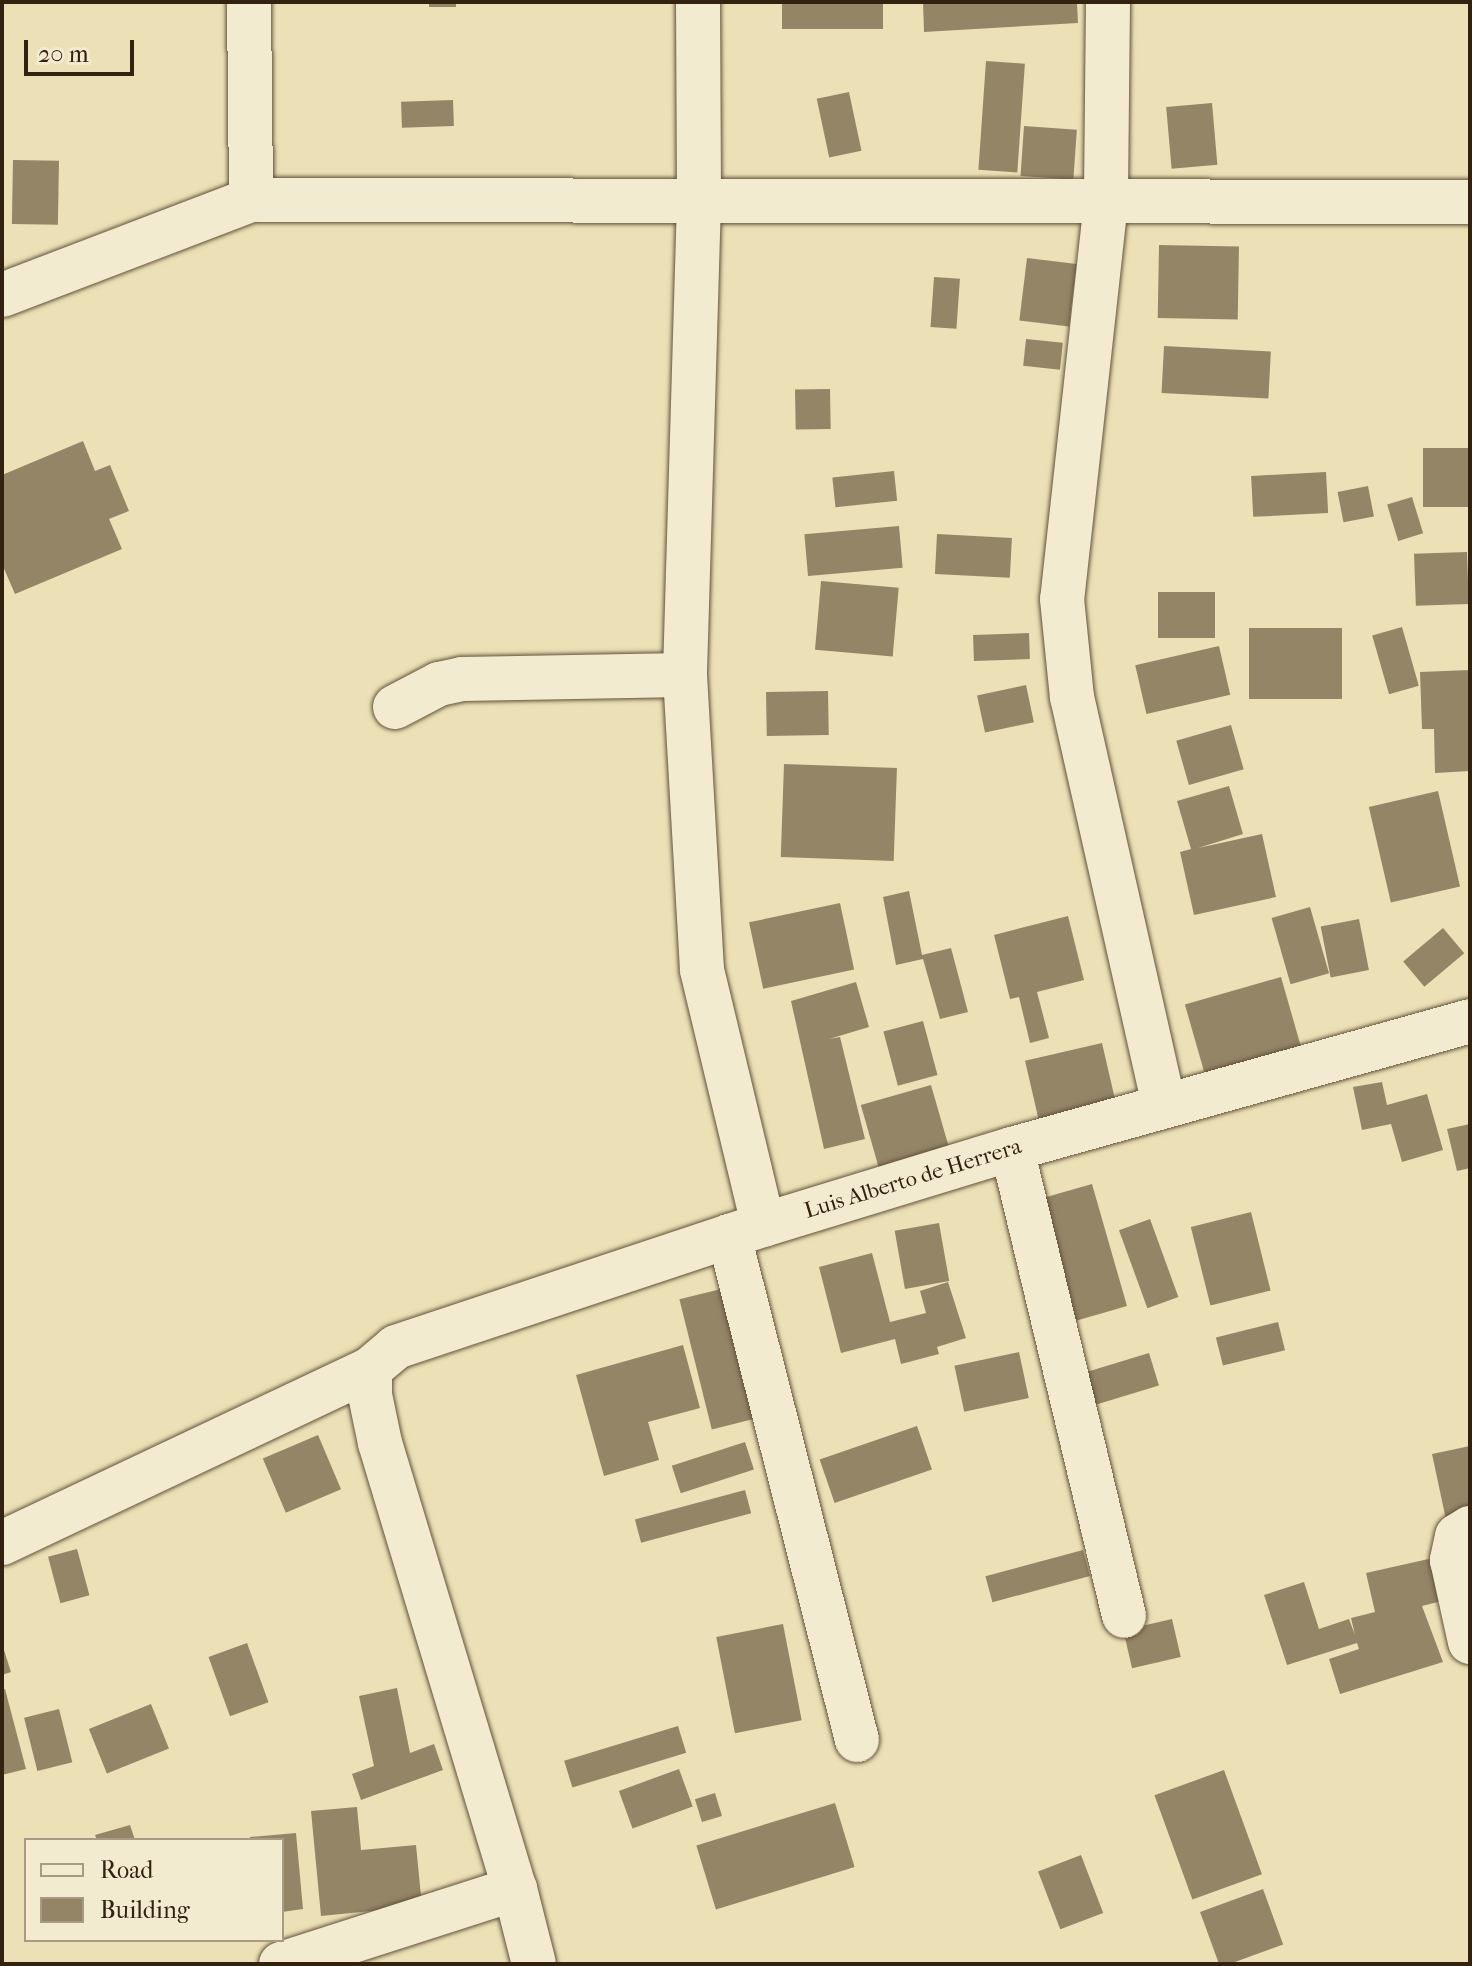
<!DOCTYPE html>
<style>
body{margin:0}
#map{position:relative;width:1472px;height:1966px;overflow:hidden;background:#ece0b6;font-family:"IM FELL French Canon",serif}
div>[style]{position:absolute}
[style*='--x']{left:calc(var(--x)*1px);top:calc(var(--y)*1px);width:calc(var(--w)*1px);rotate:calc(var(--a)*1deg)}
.building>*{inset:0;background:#948567;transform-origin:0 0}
.roads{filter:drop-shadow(0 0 2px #62523a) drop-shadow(0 0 2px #62523a)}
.minor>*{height:44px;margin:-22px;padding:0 22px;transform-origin:22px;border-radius:22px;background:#f3ebd0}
span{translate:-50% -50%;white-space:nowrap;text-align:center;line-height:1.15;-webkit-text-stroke:6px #f3ebd0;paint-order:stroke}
.street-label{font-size:22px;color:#342211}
.frame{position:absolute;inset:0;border:4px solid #342211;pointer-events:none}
.legend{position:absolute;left:24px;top:1838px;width:260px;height:104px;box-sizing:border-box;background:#f3ebd0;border:2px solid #a79b84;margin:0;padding:10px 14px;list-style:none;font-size:24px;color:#342211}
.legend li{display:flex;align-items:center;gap:16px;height:40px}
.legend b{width:40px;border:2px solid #a79b84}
.scale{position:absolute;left:24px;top:40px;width:110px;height:36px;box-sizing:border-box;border:4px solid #342211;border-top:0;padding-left:10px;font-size:24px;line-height:28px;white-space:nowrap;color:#342211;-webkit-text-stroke:6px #f3ebd0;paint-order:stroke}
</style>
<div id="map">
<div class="building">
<i style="left:429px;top:2px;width:27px;height:5px"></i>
<i style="left:782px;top:2px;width:101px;height:27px"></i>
<i style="clip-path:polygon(923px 2px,1077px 2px,1078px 23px,924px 32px)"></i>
<i style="left:986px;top:61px;width:39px;height:109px;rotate:4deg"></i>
<i style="left:849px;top:92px;width:60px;height:33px;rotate:78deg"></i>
<i style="left:453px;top:100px;width:26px;height:52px;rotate:88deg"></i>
<i style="left:1212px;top:103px;width:62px;height:46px;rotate:85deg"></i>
<i style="left:1024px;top:126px;width:53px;height:50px;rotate:4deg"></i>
<i style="left:13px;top:160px;width:46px;height:64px;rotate:1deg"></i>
<i style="left:1159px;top:245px;width:80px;height:73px;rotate:1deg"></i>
<i style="left:1027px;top:258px;width:50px;height:63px;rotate:7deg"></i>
<i style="left:934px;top:277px;width:26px;height:50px;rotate:4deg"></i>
<i style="left:1026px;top:339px;width:37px;height:27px;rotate:6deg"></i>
<i style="left:1164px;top:346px;width:107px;height:47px;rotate:3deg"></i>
<i style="left:830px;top:389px;width:40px;height:35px;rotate:89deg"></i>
<i style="clip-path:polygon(83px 441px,95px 471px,110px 465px,129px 511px,109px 519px,122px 549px,15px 594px,2px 564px,2px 475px)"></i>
<i style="left:1470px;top:448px;width:59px;height:47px;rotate:90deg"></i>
<i style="left:894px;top:471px;width:30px;height:62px;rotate:84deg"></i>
<i style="left:1326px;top:472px;width:41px;height:75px;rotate:87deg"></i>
<i style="left:1368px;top:486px;width:31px;height:31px;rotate:79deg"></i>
<i style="left:1412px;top:497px;width:38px;height:26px;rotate:73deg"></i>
<i style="left:899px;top:526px;width:42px;height:95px;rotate:85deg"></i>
<i style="left:937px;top:534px;width:75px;height:40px;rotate:3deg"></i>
<i style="left:1467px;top:552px;width:52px;height:53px;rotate:88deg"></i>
<i style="left:821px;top:581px;width:78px;height:69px;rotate:5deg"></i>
<i style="left:1158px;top:592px;width:57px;height:46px"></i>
<i style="left:1402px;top:627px;width:61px;height:31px;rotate:74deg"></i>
<i style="left:1249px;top:628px;width:93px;height:71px"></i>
<i style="left:1029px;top:633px;width:26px;height:56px;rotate:88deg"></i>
<i style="left:1219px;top:646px;width:50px;height:86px;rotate:77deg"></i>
<i style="clip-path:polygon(1470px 670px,1470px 771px,1435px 773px,1434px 729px,1422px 729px,1420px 672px)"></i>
<i style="left:1026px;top:685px;width:38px;height:50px;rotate:78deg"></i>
<i style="left:828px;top:691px;width:44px;height:62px;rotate:89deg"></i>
<i style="left:1231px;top:725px;width:46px;height:57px;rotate:74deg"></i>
<i style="left:784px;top:764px;width:113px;height:93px;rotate:2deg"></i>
<i style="clip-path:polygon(1229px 786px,1243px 834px,1198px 848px,1262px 834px,1276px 897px,1194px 915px,1180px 852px,1191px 849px,1177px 801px)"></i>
<i style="left:1438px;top:791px;width:98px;height:71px;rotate:77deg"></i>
<i style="clip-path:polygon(909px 891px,922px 955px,951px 948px,968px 1012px,940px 1019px,923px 959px,896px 965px,883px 897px)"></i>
<i style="left:840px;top:903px;width:68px;height:93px;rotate:78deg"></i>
<i style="left:1310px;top:907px;width:69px;height:40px;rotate:74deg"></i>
<i style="clip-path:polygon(1068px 916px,1084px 980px,1037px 992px,1049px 1038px,1030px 1043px,1019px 997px,1010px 999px,994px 935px)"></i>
<i style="left:1359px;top:919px;width:52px;height:39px;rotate:79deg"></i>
<i style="left:1443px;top:928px;width:33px;height:52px;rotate:50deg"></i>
<i style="left:1281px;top:977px;width:74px;height:100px;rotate:74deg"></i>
<i style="clip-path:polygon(856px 982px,869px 1027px,829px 1039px,840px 1037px,865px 1139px,824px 1149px,791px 1001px)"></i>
<i style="left:923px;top:1021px;width:56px;height:41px;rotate:75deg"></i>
<i style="left:1102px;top:1043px;width:65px;height:79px;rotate:77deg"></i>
<i style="clip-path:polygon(1382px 1082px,1387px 1105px,1427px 1094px,1443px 1150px,1402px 1162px,1391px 1124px,1362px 1130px,1353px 1087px)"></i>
<i style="left:931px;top:1085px;width:75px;height:73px;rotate:74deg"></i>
<i style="clip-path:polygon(1470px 1124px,1470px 1168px,1457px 1171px,1447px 1129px)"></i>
<i style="left:1092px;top:1184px;width:127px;height:53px;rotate:74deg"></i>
<i style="left:1251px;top:1212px;width:81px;height:62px;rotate:76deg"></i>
<i style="left:1150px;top:1219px;width:83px;height:33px;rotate:70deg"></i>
<i style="left:939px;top:1223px;width:59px;height:45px;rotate:80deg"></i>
<i style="clip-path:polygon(872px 1253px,890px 1322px,926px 1313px,920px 1291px,948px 1282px,966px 1338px,937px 1347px,939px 1354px,901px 1364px,895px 1339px,841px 1353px,819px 1267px)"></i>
<i style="left:725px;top:1288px;width:134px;height:47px;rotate:76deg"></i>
<i style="left:1278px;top:1322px;width:29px;height:64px;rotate:76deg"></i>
<i style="clip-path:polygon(683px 1345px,700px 1408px,648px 1422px,659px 1460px,604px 1476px,576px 1375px)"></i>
<i style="left:1019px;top:1352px;width:47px;height:66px;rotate:78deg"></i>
<i style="left:1149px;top:1353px;width:34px;height:67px;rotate:73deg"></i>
<i style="left:917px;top:1426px;width:46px;height:103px;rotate:71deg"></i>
<i style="left:318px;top:1435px;width:59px;height:60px;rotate:67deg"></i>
<i style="left:745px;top:1442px;width:29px;height:77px;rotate:72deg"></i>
<i style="clip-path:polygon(1470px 1446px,1470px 1524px,1448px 1529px,1432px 1454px)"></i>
<i style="left:745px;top:1490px;width:24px;height:114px;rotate:75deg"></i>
<i style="left:77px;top:1549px;width:48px;height:30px;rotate:75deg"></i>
<i style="left:1083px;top:1550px;width:27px;height:101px;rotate:75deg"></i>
<i style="clip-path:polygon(1433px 1558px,1442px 1601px,1422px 1606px,1443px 1662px,1340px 1694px,1329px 1659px,1359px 1649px,1357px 1643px,1287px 1665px,1264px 1595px,1304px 1582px,1319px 1629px,1349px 1619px,1355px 1635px,1351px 1618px,1375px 1612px,1366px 1573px)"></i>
<i style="left:1172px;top:1619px;width:39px;height:50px;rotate:77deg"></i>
<i style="left:783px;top:1624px;width:98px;height:68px;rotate:79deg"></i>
<i style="left:247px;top:1643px;width:63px;height:41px;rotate:70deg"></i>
<i style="clip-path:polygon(3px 1647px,11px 1672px,2px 1675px,2px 1648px)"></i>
<i style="clip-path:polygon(397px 1688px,410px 1753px,434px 1744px,443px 1770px,361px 1800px,352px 1774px,374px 1766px,359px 1696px)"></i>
<i style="clip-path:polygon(5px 1689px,26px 1769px,2px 1775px,2px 1690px)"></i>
<i style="left:151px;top:1704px;width:48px;height:67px;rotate:68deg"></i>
<i style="left:59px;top:1709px;width:55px;height:36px;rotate:76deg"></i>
<i style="left:678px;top:1726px;width:28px;height:119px;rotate:73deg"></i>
<i style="left:679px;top:1769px;width:40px;height:64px;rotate:70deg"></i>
<i style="left:1224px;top:1770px;width:111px;height:74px;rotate:70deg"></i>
<i style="left:715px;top:1793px;width:24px;height:21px;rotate:73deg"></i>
<i style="left:835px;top:1803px;width:67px;height:145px;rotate:73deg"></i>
<i style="clip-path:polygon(357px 1807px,361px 1850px,416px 1845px,422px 1906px,321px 1916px,311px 1811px)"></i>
<i style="clip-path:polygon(130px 1825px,135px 1840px,97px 1840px,95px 1835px)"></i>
<i style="clip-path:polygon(296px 1833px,303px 1909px,282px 1912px,282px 1840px,250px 1840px,250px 1837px)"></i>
<i style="left:1081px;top:1855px;width:62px;height:46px;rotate:69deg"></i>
<i style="left:1263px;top:1889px;width:59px;height:67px;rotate:70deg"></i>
</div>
<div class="roads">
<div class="minor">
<i style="--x:249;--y:2;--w:198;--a:89.4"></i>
<i style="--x:698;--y:2;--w:199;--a:89.7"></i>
<i style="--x:699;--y:201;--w:474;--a:91.7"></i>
<i style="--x:685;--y:675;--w:295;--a:86.7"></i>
<i style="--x:702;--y:970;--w:262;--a:76.5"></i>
<i style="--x:1108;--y:2;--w:200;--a:90.6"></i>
<i style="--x:1106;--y:202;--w:399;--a:96.3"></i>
<i style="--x:1062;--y:599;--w:99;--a:84.2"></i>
<i style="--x:1072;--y:697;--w:419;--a:77.3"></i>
<i style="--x:2;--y:295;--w:267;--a:-20.9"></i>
<i style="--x:251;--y:200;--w:1219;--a:0.09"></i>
<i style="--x:395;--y:707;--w:50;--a:-27.6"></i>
<i style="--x:439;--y:684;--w:24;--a:-12"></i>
<i style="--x:462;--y:679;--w:223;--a:-1"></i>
<i style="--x:1012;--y:1149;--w:480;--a:76.5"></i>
<i style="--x:729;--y:1236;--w:520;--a:75.75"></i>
<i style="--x:370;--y:1369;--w:26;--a:90"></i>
<i style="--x:370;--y:1395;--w:49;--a:78.2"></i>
<i style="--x:380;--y:1443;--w:466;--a:73.2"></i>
<i style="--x:515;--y:1889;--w:77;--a:75.8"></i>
<i style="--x:1470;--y:1528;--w:15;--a:148"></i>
<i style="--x:1457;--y:1536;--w:25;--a:102"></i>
<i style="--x:1452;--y:1560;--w:84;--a:77.6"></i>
<i style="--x:2;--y:1543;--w:407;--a:-25.3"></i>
<i style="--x:370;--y:1369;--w:34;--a:-40"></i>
<i style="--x:396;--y:1347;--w:387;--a:-18.4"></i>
<i style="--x:763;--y:1225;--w:260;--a:-17"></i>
<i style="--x:1012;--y:1149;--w:476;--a:-15.6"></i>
<i style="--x:281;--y:1964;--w:246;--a:-17.8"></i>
</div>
</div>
<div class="street-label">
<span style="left:913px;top:1179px;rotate:-17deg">Luis Alberto de Herrera</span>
</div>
<div class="frame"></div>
<ul class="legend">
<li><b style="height:10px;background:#f3ebd0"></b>Road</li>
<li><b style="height:22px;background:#948567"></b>Building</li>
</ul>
<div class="scale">20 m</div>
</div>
